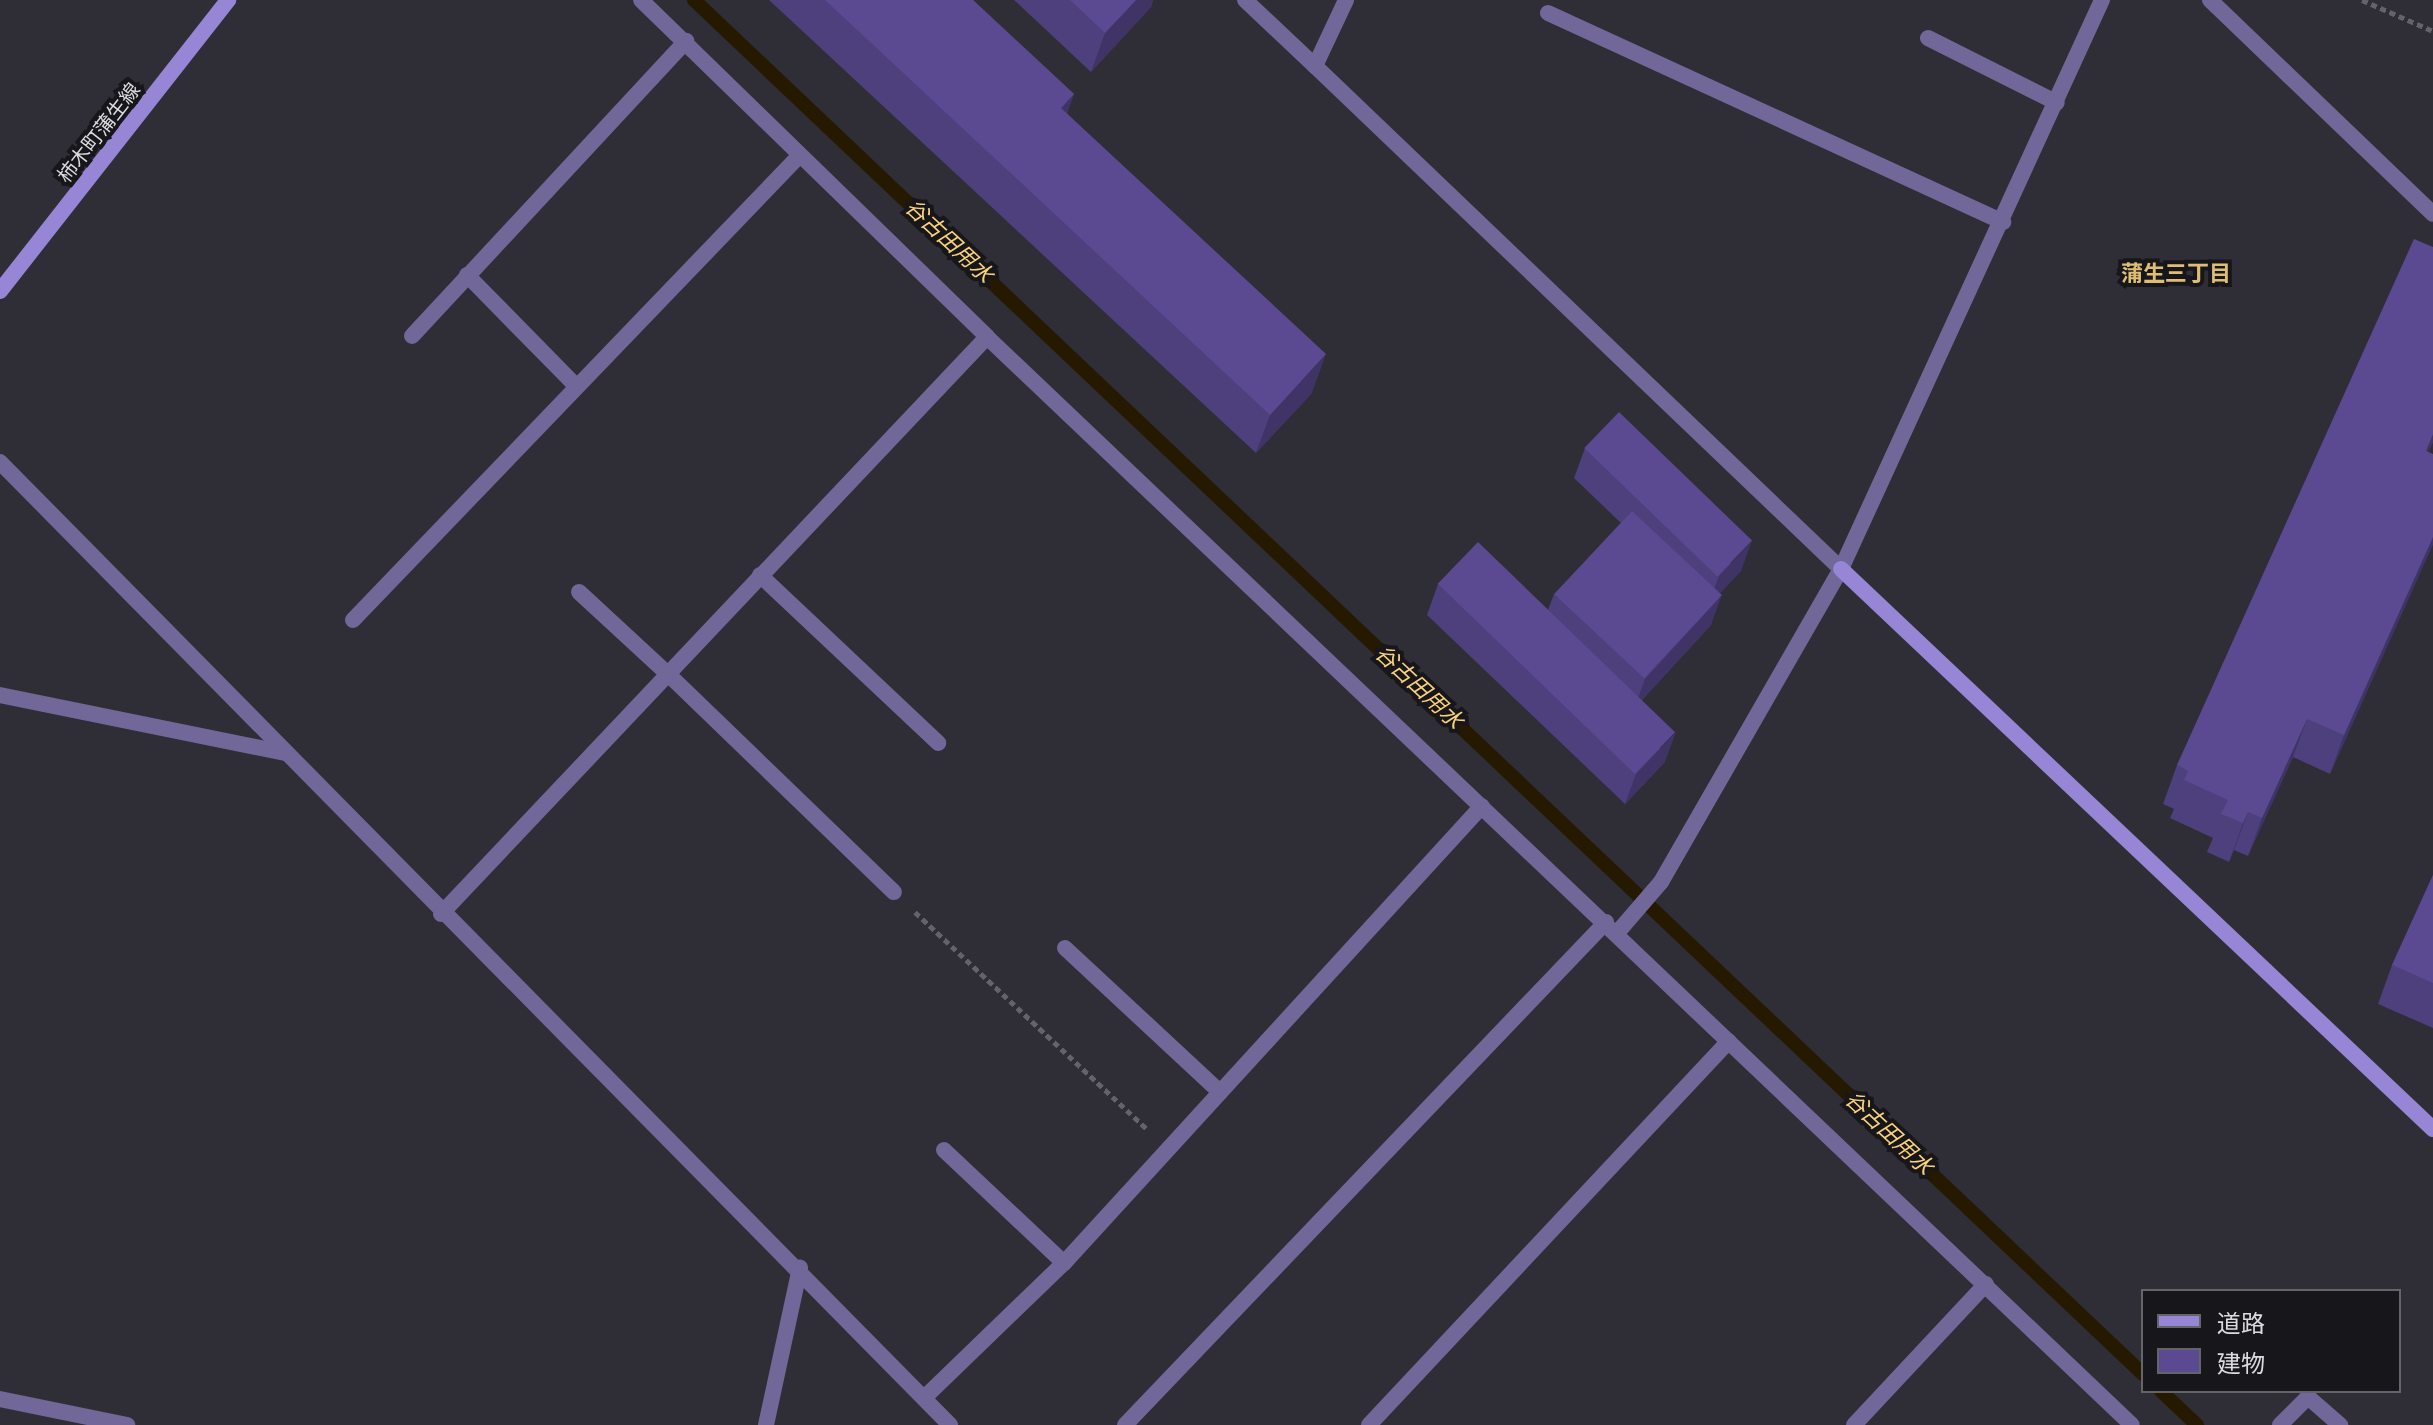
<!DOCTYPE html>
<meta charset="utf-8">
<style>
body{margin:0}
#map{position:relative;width:2433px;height:1425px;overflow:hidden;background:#2f2d36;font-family:"Fira Sans","Noto Sans JP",sans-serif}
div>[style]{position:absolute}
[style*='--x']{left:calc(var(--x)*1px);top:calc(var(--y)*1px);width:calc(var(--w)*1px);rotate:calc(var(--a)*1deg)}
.stream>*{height:14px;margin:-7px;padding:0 7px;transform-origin:7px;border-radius:7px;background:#251a00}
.path>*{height:5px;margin-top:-2.5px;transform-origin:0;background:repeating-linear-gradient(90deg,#64626a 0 6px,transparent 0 10px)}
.lane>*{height:16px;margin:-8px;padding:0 8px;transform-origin:8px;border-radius:8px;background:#716799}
.street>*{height:16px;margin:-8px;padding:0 8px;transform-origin:8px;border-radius:8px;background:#716799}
.secondary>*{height:16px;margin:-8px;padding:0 8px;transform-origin:8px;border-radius:8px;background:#9785d5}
.wall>*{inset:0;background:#4e3f7d}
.shaded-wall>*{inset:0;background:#403366}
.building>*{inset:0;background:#5b4991;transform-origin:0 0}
span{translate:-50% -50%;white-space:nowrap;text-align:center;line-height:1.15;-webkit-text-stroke:8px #17161a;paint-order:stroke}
.street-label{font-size:20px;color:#dadadf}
.water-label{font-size:22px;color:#f8d17a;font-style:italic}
.neighbourhood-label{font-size:22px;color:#dfbe74;font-weight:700}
.legend{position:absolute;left:2141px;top:1289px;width:260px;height:104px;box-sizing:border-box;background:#17161a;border:2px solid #656469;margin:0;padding:10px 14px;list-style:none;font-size:24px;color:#dadadf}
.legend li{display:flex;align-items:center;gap:16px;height:40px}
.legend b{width:40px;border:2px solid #656469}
</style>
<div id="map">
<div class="stream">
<i style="--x:694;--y:0;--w:1997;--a:43.48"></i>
<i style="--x:2161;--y:1391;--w:50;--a:43.4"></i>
</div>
<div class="path">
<i style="--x:2362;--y:0;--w:77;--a:23.6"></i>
<i style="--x:915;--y:912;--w:318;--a:43.1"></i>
</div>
<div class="lane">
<i style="--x:1245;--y:0;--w:96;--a:43.3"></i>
<i style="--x:1548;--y:13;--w:501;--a:24.67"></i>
<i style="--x:1928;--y:38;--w:144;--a:26.7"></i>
<i style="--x:467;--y:275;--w:156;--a:45.5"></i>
<i style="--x:412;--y:336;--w:403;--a:-47.1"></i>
<i style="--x:760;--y:575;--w:245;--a:43.3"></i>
<i style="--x:353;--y:620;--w:645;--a:-46.13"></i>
<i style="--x:668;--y:674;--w:314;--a:44"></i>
<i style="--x:1125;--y:1425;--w:696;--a:-46.28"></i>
<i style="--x:2280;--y:1425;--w:40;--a:-45"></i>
<i style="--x:2308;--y:1397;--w:43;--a:41.2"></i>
</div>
<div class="street">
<i style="--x:641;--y:0;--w:483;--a:44.2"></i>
<i style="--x:987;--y:337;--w:1579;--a:43.54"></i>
<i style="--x:1346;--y:0;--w:73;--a:115.2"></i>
<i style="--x:1315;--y:66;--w:728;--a:43.72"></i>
<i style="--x:2210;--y:0;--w:309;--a:43.8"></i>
<i style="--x:0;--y:462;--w:1353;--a:45.39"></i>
<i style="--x:579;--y:592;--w:121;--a:42.7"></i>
<i style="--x:0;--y:695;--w:291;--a:11.5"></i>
<i style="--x:441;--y:914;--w:794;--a:-46.58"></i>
<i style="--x:1617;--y:933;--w:67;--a:-49.2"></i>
<i style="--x:1661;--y:882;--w:361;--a:-60.1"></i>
<i style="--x:1841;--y:569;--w:626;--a:-65.36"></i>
<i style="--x:1065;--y:948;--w:212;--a:42.9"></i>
<i style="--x:944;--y:1150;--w:165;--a:43.3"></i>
<i style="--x:924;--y:1398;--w:194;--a:-44"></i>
<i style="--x:1064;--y:1263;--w:619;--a:-47.55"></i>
<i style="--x:0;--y:1399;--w:130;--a:11.6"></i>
<i style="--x:766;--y:1425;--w:161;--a:-77.8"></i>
<i style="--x:1369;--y:1425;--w:526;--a:-46.85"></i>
<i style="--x:1854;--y:1425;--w:193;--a:-46.9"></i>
</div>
<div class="secondary">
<i style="--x:0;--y:291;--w:370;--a:-51.9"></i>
<i style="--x:1841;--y:569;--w:815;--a:43.41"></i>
</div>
<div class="wall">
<i style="clip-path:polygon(769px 0,973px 0,1074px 94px,1067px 113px,1312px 393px,1256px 453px)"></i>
<i style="clip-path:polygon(1014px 0,1153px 0,1151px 7px,1091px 72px)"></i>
<i style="clip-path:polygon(2433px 247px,2433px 442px,2428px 452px,2433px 544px,2330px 774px,2293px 757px,2248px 856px,2234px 850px,2229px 862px,2207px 852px,2213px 838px,2170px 818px,2174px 809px,2163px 804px,2177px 765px)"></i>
<i style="clip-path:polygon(1585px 448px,1741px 571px,1720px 593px,1711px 625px,1642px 700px,1665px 762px,1625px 804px,1427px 615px,1438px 584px,1548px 610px,1554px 594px,1621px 523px,1574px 478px)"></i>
<i style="clip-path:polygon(2433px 875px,2433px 1028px,2378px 1004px,2392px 965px)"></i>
</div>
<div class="shaded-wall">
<i style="clip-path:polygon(1136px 0,1153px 0,1151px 7px,1091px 72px,1105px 33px)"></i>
<i style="clip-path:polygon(1074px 94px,1060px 133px,1061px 108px)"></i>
<i style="clip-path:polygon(1326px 354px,1312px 393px,1256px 453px,1270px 415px)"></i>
<i style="clip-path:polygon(2433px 434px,2433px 442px,2412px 490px,2426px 451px)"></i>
<i style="clip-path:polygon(2433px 537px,2433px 544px,2330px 774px,2344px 735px)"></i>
<i style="clip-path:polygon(1752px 541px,1741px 571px,1708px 606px,1719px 576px)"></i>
<i style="clip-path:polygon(1722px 595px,1711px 625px,1634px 709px,1645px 679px)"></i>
<i style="clip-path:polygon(2307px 719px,2293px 757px,2248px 856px,2262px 818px)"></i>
<i style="clip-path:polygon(1676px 732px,1665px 762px,1625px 804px,1636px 774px)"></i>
<i style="clip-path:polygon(2248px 812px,2234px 850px,2229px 862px,2243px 823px)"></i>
</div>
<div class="building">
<i style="clip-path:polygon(825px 0,973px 0,1074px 94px,1061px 108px,1326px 354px,1270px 415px)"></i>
<i style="clip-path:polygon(1070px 0,1136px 0,1105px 33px)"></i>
<i style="clip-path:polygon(2414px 239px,2433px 247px,2433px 434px,2426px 451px,2433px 454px,2433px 537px,2344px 735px,2307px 719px,2262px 818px,2248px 812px,2243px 823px,2221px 814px,2228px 800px,2184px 780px,2188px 771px,2177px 765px)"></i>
<i style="left:1619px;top:412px;width:185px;height:50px;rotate:44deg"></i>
<i style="left:1632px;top:511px;width:123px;height:114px;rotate:43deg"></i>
<i style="left:1478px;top:542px;width:274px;height:58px;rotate:44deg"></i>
<i style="clip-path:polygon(2433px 875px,2433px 983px,2392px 965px)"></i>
</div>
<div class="street-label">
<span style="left:99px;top:133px;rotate:-52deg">柿木町蒲生線</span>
</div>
<div class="water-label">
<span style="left:949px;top:241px;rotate:43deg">谷古田用水</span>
<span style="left:1419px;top:687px;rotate:43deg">谷古田用水</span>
<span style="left:1889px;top:1133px;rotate:43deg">谷古田用水</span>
</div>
<div class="neighbourhood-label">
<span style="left:2176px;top:274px">蒲生三丁目</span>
</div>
<ul class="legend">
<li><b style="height:10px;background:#9785d5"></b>道路</li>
<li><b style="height:22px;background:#5b4991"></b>建物</li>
</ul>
</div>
